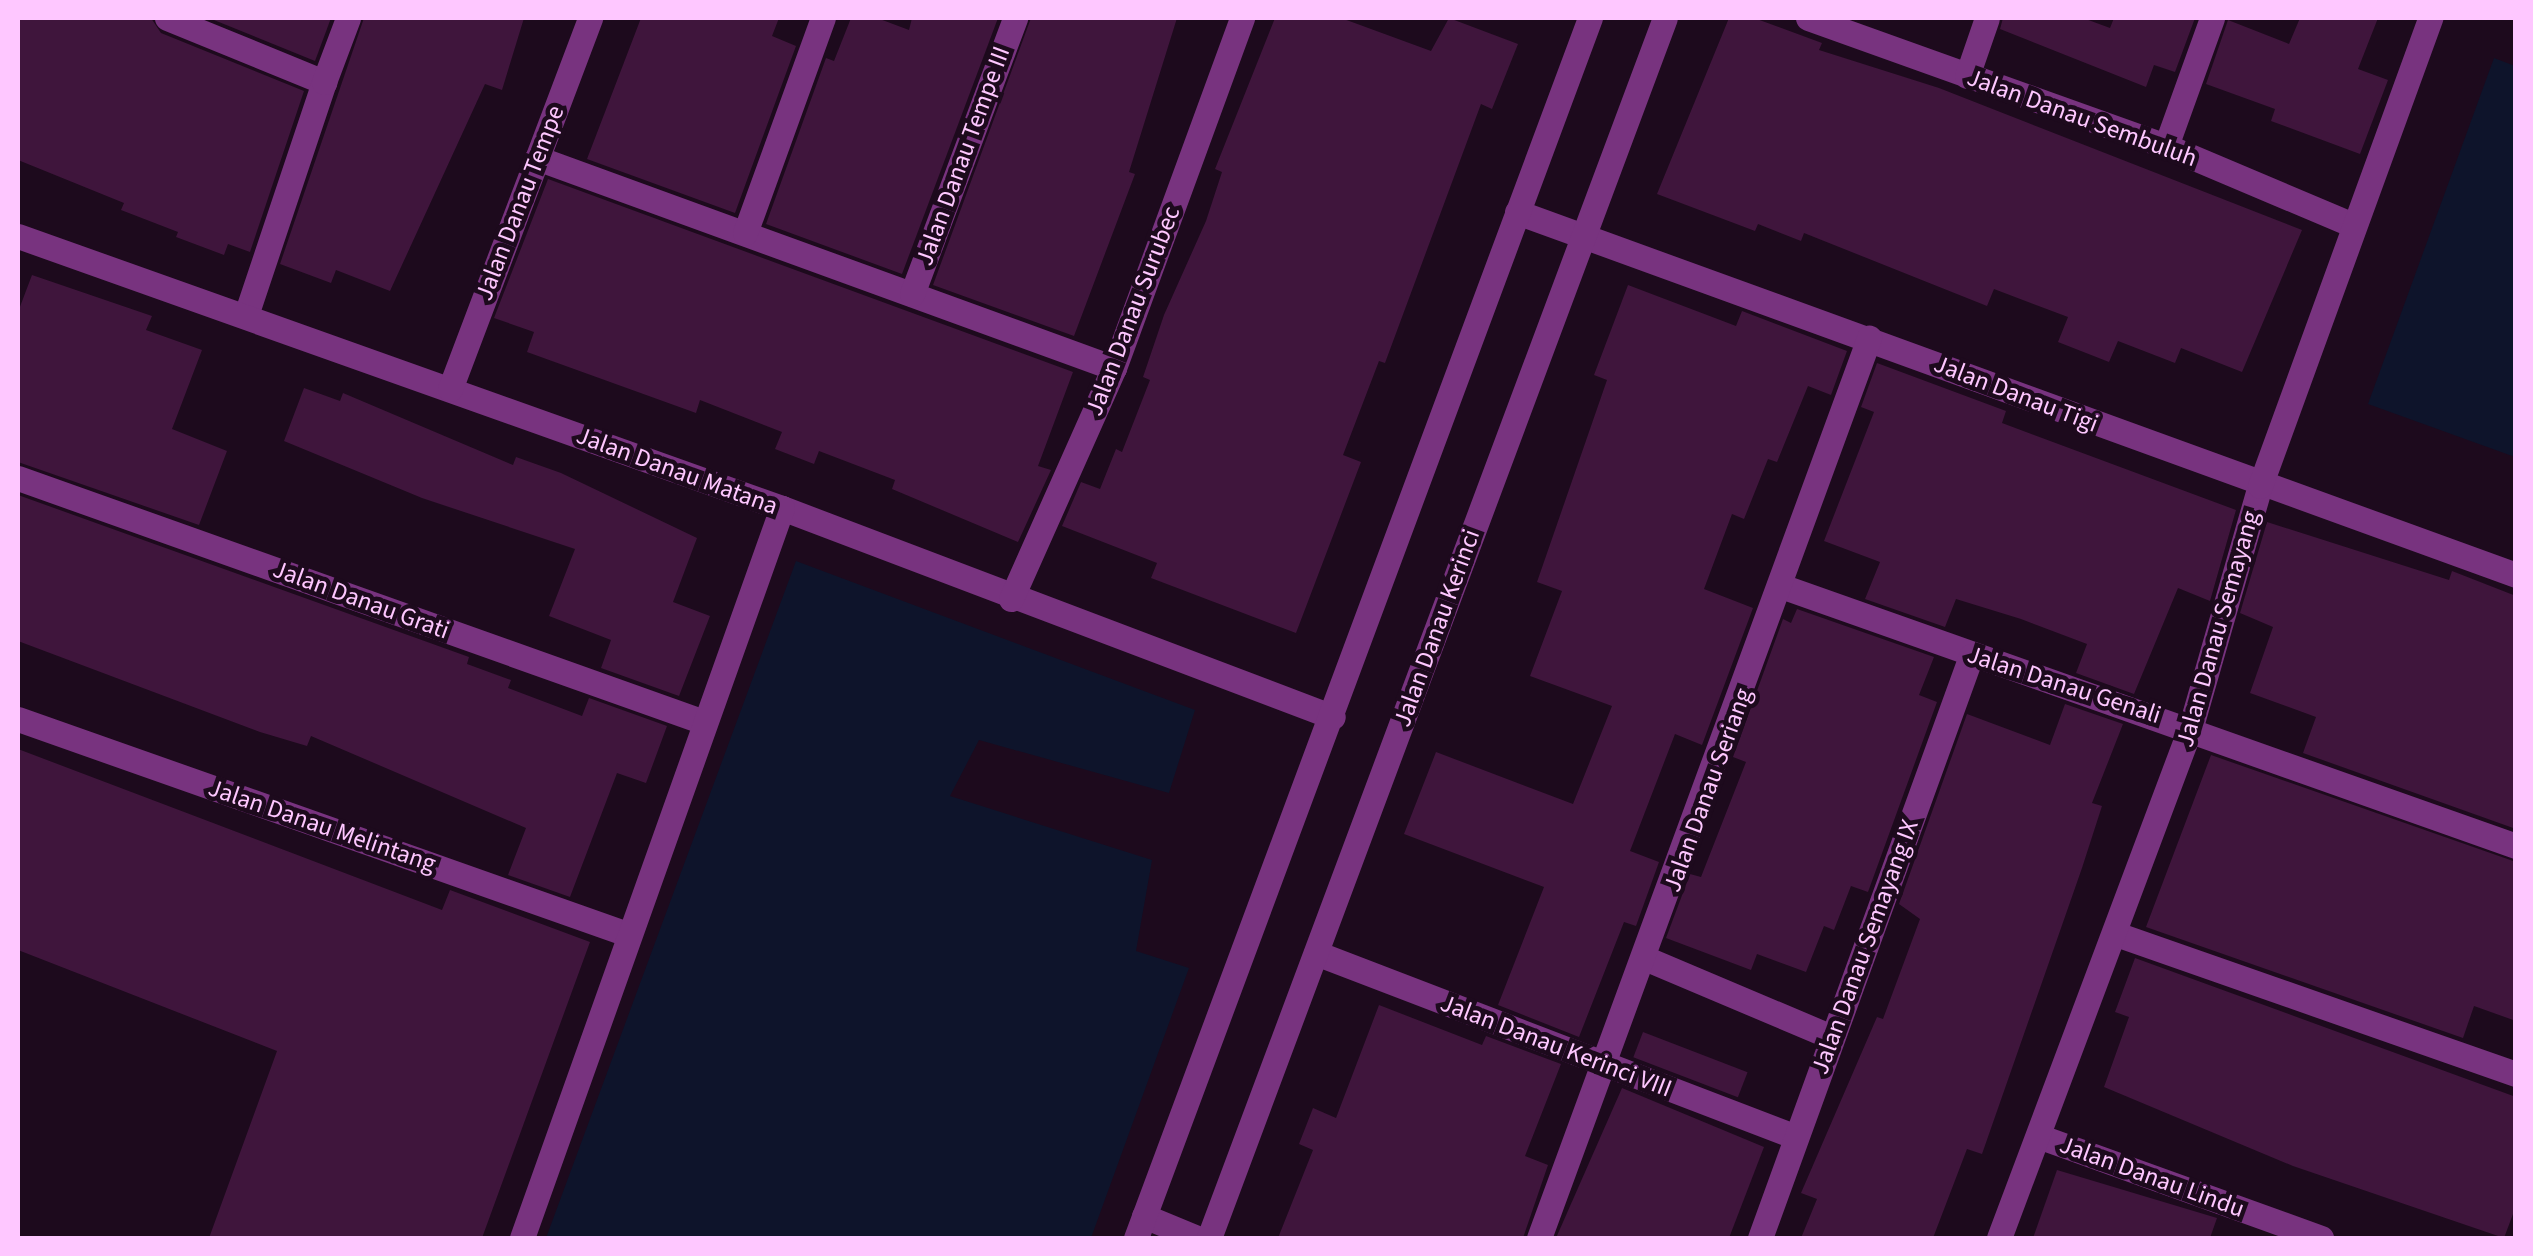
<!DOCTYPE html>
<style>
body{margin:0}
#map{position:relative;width:2533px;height:1256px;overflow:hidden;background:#1d0a1d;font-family:"Source Sans 3",sans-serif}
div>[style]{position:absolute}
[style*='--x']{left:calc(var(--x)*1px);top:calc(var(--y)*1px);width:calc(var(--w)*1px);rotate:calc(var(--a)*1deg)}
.green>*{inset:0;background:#0e142b}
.building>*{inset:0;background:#3f153c;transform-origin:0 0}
.minor>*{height:25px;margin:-12.5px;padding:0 12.5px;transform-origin:12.5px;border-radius:12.5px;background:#78337f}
span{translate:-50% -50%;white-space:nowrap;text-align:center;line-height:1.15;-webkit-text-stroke:9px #1d0a1d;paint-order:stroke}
.street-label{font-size:25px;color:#fec7ff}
.frame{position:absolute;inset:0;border:20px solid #fec7ff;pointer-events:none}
</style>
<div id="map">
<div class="green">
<i style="clip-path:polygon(2494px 58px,2515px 66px,2515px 457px,2368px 404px)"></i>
<i style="clip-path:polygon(796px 561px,1195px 710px,1169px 793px,979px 740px,950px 796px,1152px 860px,1136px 951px,1189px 968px,1091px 1238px,546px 1238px)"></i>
</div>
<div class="building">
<i style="clip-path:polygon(18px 18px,151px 18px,161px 33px,304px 91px,250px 252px,228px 244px,224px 255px,176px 237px,178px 232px,121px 210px,124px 203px,18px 160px)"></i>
<i style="clip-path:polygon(209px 18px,331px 18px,315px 61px)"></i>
<i style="clip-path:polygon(364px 18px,524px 18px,502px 90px,485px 84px,390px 291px,336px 270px,331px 283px,280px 264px)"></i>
<i style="clip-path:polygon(641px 18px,779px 18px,772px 36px,796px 46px,735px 213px,587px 159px)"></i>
<i style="clip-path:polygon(851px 18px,877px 18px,909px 30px,912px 18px,998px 18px,902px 274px,766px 224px,826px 58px,834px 61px)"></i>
<i style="clip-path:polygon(1031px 18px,1177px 18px,1129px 172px,1135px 174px,1074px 336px,933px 285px)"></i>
<i style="clip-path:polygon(1275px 18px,1341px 18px,1431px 51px,1449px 18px,1518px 44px,1492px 109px,1481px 104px,1385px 363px,1379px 361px,1343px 455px,1361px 462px,1296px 633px,1151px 578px,1157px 563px,1062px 526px,1081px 482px,1100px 489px,1116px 449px,1122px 452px,1150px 380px,1143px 377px,1164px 315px,1206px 221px,1222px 172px,1215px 169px)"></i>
<i style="clip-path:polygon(1729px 18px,1754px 18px,1822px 43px,1819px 50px,1939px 88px,2302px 230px,2242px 372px,2181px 348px,2175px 363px,2118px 341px,2109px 362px,2058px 342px,2068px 317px,1994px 289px,1987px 306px,1804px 233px,1801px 241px,1758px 224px,1755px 231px,1657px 194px)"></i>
<i style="clip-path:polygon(2003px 18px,2083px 18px,2110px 28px,2114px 18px,2195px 18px,2175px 72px,2154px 65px,2146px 87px,2000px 29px)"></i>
<i style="clip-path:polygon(2300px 18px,2378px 18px,2358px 69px,2388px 80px,2360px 154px,2271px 121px,2275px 109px,2206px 84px,2228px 20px,2289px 44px)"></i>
<i style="clip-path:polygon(548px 179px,1073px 372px,1038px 466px,1051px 470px,1018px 542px,892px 489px,895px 480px,819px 451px,814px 464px,775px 449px,782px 432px,700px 400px,696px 413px,527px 352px,534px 332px,494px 318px)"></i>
<i style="clip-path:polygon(32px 275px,152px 316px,146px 330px,202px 350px,172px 429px,227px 451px,199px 525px,18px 462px,18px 312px)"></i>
<i style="clip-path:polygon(1628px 285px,1736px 326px,1742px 311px,1847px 351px,1831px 395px,1808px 386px,1777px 462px,1768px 459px,1744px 519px,1732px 514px,1704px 589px,1753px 608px,1702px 745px,1675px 734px,1630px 851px,1659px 862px,1636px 926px,1624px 922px,1579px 1037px,1498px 1005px,1544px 887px,1404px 834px,1436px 752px,1573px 804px,1612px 706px,1530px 676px,1562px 591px,1537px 582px,1607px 380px,1594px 375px)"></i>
<i style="clip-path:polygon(1877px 363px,2006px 411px,2002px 423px,2236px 510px,2210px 601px,2178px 588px,2134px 694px,2076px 673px,2087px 644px,2021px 619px,1956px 599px,1945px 627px,1865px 599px,1880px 562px,1824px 541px,1874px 412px,1861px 407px)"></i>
<i style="clip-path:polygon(304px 388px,340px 401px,343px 393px,513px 465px,516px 457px,561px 473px,697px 538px,673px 602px,710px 616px,679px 696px,601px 668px,611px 640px,549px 616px,575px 549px,422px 498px,284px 441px)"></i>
<i style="clip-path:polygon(18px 495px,469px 657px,467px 664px,511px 680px,508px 688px,582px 716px,589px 698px,667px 726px,646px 783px,617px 773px,570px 897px,508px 875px,526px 828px,311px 736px,307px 746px,260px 732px,18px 641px)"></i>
<i style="clip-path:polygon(2267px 522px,2449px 580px,2452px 571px,2516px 596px,2516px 829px,2303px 753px,2316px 717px,2250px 693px,2273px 627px,2240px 613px)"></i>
<i style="clip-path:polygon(1797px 609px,1934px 657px,1919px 695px,1937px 702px,1868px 892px,1851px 886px,1834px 930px,1824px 926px,1806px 972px,1757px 954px,1751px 970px,1666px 938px,1690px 874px,1701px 877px,1746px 762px,1733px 757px,1783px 619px,1791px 623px)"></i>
<i style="clip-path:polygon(2065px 704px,2123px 724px,2092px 803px,2102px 806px,2082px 868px,1982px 1154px,1967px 1149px,1933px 1238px,1801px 1238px,1817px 1199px,1801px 1193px,1877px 1017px,1883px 1019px,1920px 919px,1899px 904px,1967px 714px,2050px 745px)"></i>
<i style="clip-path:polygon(18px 749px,442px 910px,450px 890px,590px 942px,482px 1238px,209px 1238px,277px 1051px,18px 950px)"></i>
<i style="clip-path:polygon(2211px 755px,2516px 862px,2516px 1021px,2474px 1006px,2463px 1038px,2146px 927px)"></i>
<i style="clip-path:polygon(2135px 958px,2516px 1097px,2516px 1206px,2504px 1238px,2293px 1166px,2104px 1087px,2129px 1017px,2115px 1012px)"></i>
<i style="clip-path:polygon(1379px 1005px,1482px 1045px,1486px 1036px,1561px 1064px,1525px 1156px,1548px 1165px,1523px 1238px,1278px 1238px,1313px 1150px,1299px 1144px,1313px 1108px,1336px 1118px)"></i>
<i style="left:1643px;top:1032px;width:112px;height:27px;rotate:21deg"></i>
<i style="clip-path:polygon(1622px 1088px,1764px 1147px,1729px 1238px,1556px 1238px)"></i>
<i style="clip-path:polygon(2057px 1170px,2217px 1218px,2210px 1238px,2033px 1238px)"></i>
</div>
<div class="minor">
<i style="--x:167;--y:18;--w:170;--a:22.2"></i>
<i style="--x:324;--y:82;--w:246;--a:108.5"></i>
<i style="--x:1808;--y:18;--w:380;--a:19.7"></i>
<i style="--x:2166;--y:146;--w:203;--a:22.9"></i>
<i style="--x:1967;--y:76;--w:61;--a:-71"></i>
<i style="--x:324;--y:82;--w:68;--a:-69.4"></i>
<i style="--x:2166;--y:146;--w:136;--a:-70.2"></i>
<i style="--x:537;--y:158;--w:614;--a:20"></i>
<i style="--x:1517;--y:212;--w:1063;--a:19.97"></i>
<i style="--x:745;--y:233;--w:229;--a:-70.1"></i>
<i style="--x:18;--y:236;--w:811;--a:19.6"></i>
<i style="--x:782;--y:508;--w:589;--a:20.77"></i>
<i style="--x:912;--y:294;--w:295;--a:-69.5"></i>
<i style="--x:450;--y:389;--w:397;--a:-69.3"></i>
<i style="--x:18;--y:478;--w:728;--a:19.58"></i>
<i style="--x:1781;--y:586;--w:780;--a:19.48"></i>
<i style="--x:1011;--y:599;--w:253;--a:-66"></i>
<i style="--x:1114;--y:368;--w:373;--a:-69.9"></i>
<i style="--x:18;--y:719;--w:646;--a:19.44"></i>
<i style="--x:2116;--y:934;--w:424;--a:19.3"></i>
<i style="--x:1316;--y:953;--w:514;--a:20.97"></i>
<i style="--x:1647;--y:959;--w:201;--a:22.9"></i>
<i style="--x:2038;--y:1136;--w:301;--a:19.8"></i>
<i style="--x:1144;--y:1216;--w:57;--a:22.5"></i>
<i style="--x:522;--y:1238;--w:775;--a:-70.4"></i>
<i style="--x:1136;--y:1238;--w:1302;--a:-69.59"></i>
<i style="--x:1209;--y:1238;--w:1302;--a:-69.51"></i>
<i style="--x:1539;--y:1238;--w:959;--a:-69.86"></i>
<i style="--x:1760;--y:1238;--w:619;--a:-70.07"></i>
<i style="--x:1999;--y:1238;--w:547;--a:-69.44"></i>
<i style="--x:2191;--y:726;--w:250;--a:-74"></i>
<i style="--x:2260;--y:486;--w:498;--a:-70"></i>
</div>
<div class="street-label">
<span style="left:2082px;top:118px;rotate:20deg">Jalan Danau Sembuluh</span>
<span style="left:963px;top:156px;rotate:-70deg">Jalan Danau Tempe III</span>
<span style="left:520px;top:203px;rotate:-69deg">Jalan Danau Tempe</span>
<span style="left:1133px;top:311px;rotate:-69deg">Jalan Danau Surubec</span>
<span style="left:2016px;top:394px;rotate:21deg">Jalan Danau Tigi</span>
<span style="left:677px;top:471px;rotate:20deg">Jalan Danau Matana</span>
<span style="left:361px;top:600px;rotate:20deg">Jalan Danau Grati</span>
<span style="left:1437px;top:628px;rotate:-70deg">Jalan Danau Kerinci</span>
<span style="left:2218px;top:629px;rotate:-74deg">Jalan Danau Semayang</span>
<span style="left:2064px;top:685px;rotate:18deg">Jalan Danau Genali</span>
<span style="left:1708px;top:790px;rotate:-70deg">Jalan Danau Seriang</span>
<span style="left:322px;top:826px;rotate:19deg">Jalan Danau Melintang</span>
<span style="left:1865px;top:947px;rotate:-70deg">Jalan Danau Semayang IX</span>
<span style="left:1556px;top:1046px;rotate:21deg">Jalan Danau Kerinci VIII</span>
<span style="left:2152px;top:1177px;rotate:20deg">Jalan Danau Lindu</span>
</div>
<div class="frame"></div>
</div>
